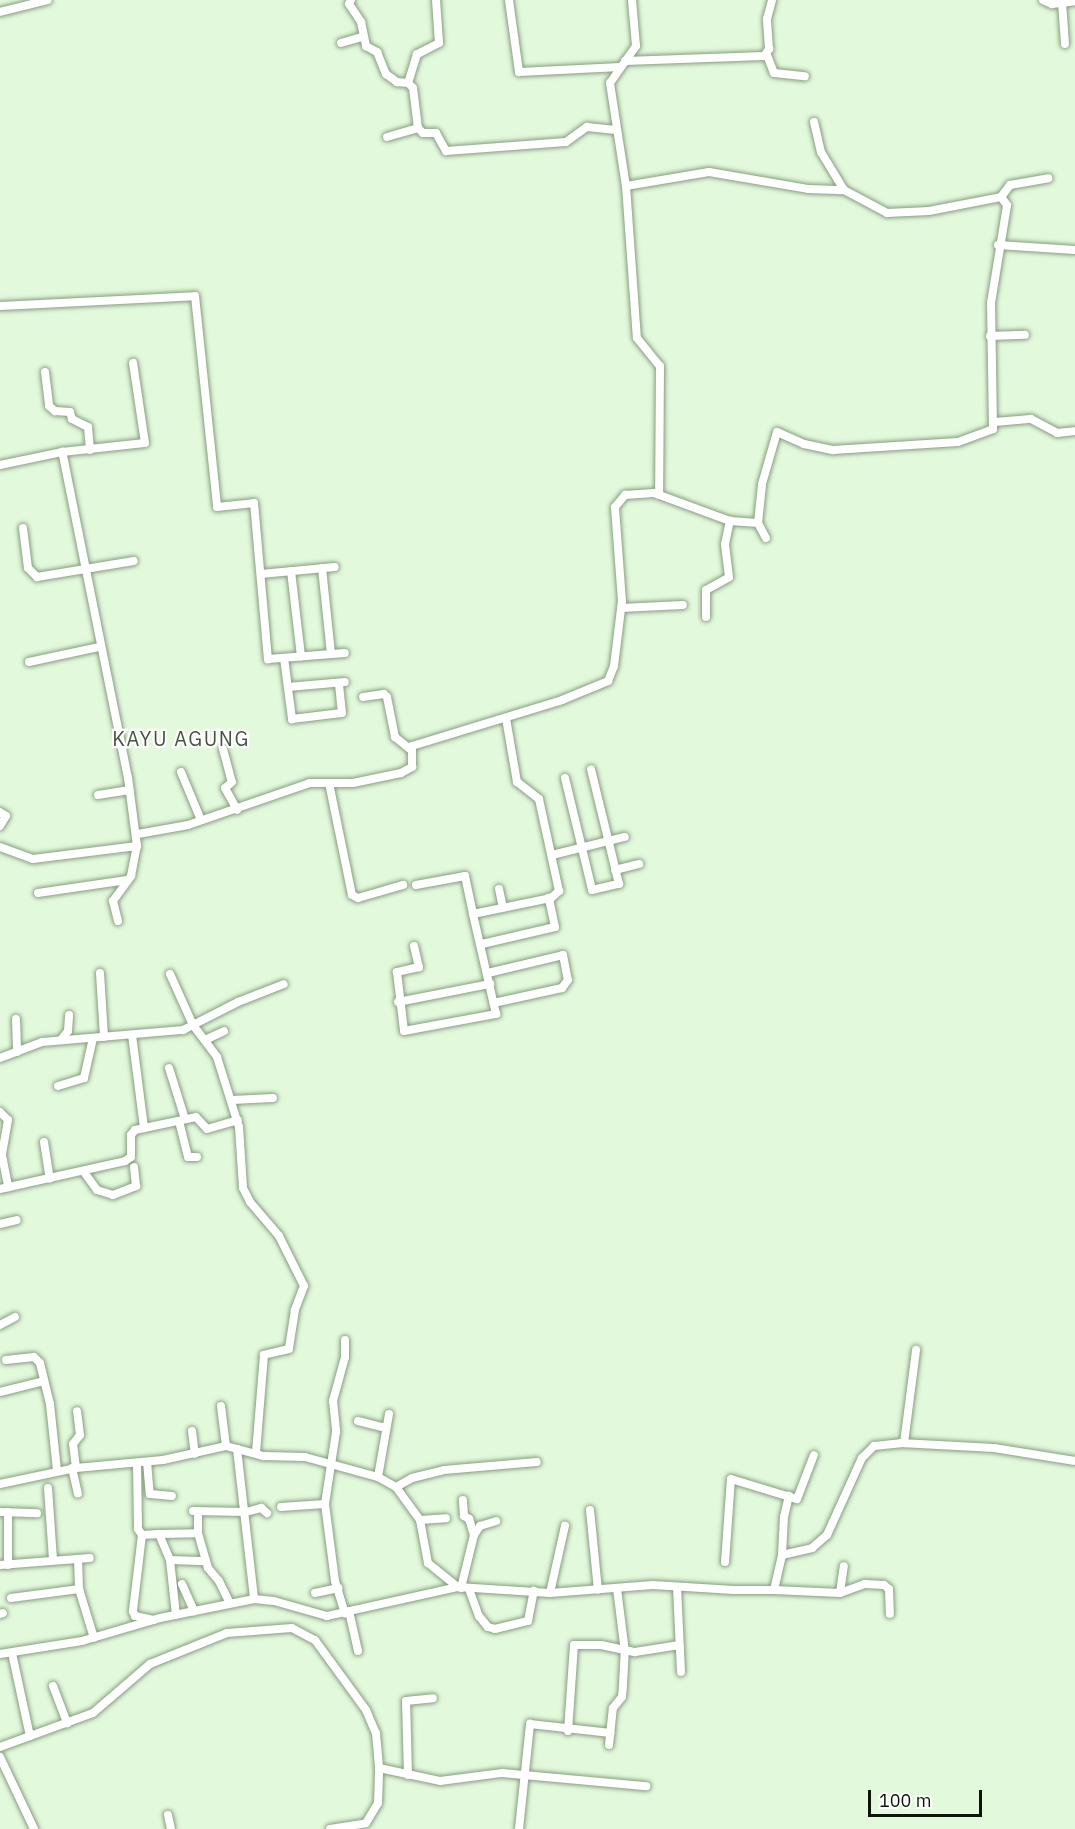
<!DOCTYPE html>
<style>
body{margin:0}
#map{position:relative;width:1075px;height:1829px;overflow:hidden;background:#e2f9db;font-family:"IBM Plex Sans",sans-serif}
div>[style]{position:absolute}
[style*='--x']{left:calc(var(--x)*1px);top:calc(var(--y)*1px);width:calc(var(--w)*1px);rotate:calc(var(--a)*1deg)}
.roads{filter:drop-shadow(0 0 2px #889d82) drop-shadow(0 0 2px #889d82)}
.minor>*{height:8px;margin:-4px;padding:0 4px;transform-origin:4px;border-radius:4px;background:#fff}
span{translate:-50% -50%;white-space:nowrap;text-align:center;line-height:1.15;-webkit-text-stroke:4.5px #fff;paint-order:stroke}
.quarter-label{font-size:20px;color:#43563d;letter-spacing:1.5px}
.scale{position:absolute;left:868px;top:1790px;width:114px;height:27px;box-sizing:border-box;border:3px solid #0d150b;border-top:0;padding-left:8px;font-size:18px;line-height:21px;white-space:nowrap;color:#0d150b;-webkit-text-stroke:4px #fff;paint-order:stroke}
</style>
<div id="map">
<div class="roads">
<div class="minor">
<i style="--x:351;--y:0;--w:4;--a:117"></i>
<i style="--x:349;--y:4;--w:22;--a:56"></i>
<i style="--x:361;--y:22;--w:25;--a:78"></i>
<i style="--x:366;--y:46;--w:13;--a:29"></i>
<i style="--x:377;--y:52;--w:24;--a:68"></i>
<i style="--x:386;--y:74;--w:14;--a:36"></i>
<i style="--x:397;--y:82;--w:11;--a:5"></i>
<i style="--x:436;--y:0;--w:43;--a:86"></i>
<i style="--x:439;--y:43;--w:25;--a:153"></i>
<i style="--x:417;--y:54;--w:30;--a:107"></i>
<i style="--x:408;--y:83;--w:7;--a:45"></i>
<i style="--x:413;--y:88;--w:40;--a:82.9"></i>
<i style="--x:418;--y:128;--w:7;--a:45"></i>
<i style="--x:423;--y:133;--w:13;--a:0"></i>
<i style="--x:436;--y:133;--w:21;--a:61"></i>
<i style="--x:446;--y:151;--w:120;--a:-4.3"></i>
<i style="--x:566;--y:142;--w:26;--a:-36"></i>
<i style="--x:587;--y:127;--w:29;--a:6"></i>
<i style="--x:509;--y:0;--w:73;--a:82.1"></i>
<i style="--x:519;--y:72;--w:101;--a:-2.8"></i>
<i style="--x:632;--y:0;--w:46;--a:85"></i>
<i style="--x:636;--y:46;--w:45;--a:125.1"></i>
<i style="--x:610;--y:83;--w:104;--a:81.2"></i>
<i style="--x:626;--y:186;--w:152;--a:85.9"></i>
<i style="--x:637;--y:338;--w:36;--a:51"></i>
<i style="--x:660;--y:366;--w:129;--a:90.4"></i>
<i style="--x:1043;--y:0;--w:10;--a:24"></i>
<i style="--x:1052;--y:4;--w:23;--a:-7"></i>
<i style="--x:1062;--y:2;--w:42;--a:85.9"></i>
<i style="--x:0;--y:12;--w:49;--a:-14"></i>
<i style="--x:341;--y:43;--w:22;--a:-16"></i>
<i style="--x:767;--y:55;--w:19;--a:69"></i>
<i style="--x:774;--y:73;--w:31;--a:6"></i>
<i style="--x:625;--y:61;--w:139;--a:-2.1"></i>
<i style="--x:764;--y:56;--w:9;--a:-54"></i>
<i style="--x:769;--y:49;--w:30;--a:-94"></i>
<i style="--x:767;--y:19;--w:20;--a:-75"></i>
<i style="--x:814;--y:122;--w:31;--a:77"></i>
<i style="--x:821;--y:152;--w:44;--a:58.8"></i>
<i style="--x:387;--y:137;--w:32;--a:-16"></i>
<i style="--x:626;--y:186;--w:84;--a:-9.6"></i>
<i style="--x:709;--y:172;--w:100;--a:9.7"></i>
<i style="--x:808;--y:189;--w:36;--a:2"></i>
<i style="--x:844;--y:190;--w:49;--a:28.1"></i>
<i style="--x:887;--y:213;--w:42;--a:-2.7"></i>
<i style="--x:929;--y:211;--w:73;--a:-11"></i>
<i style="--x:1001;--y:197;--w:15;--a:-53"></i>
<i style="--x:1010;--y:185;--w:39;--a:-10"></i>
<i style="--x:998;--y:245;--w:77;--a:3.7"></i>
<i style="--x:0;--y:306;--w:195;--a:-2.9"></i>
<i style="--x:195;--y:296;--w:212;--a:84"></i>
<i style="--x:217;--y:507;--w:37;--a:-6"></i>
<i style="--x:254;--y:503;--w:157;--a:84.9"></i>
<i style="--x:268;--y:659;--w:77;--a:-4.5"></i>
<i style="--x:990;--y:336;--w:35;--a:-2"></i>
<i style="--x:45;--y:372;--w:34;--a:83"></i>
<i style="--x:49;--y:406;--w:8;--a:40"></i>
<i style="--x:55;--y:411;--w:15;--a:4"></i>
<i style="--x:70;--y:412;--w:7;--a:74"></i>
<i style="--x:72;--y:419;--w:18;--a:27"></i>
<i style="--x:88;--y:427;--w:23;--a:85"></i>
<i style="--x:995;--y:422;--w:36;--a:-5"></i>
<i style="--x:1031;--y:419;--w:30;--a:28"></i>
<i style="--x:1057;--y:433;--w:18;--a:-6"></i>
<i style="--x:0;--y:465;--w:63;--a:-11.8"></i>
<i style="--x:62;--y:452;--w:83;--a:-6.2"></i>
<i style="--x:145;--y:443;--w:81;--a:-98.5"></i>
<i style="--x:758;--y:523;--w:39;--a:-84"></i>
<i style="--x:762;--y:484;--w:54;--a:-73.9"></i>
<i style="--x:777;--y:432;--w:30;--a:24"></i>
<i style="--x:804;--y:444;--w:30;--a:12"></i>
<i style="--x:833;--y:450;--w:125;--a:-3.7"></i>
<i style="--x:958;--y:442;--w:37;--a:-20"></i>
<i style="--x:993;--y:429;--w:126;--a:-90.9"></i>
<i style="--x:991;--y:303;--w:99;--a:-80.7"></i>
<i style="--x:1007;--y:205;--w:10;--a:-127"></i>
<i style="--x:23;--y:528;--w:40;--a:82.9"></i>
<i style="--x:28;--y:568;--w:13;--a:45"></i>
<i style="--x:37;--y:577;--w:98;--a:-9.4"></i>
<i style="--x:322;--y:568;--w:86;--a:84"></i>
<i style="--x:291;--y:571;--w:86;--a:83.3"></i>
<i style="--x:261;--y:574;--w:74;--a:-5.4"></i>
<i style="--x:621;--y:608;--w:62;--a:-2.8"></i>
<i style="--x:706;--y:617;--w:27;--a:-90"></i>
<i style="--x:706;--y:590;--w:26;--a:-29"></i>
<i style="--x:729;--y:577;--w:33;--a:-97"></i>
<i style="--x:725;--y:544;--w:24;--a:-78"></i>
<i style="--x:284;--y:658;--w:62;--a:82.5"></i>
<i style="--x:292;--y:719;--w:50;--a:-6.8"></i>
<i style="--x:342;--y:713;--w:30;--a:-96"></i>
<i style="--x:29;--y:662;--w:72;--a:-12.1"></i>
<i style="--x:288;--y:687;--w:57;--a:-5"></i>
<i style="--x:363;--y:697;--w:21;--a:-8"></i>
<i style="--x:384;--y:694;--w:4;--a:45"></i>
<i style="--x:387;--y:697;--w:41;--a:78.7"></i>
<i style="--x:395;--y:737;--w:21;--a:39"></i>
<i style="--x:223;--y:749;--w:34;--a:75"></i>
<i style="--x:232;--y:782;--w:9;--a:139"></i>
<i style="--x:225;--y:788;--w:25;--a:61"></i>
<i style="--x:181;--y:772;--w:52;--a:67.4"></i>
<i style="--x:565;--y:778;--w:115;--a:76.4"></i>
<i style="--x:592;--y:890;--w:28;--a:-13"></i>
<i style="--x:619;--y:884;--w:118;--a:-103.7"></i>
<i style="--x:329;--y:783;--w:114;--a:78.4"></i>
<i style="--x:352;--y:895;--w:7;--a:27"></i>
<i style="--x:358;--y:898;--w:47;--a:-16.1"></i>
<i style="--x:98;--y:795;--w:32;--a:-9"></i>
<i style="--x:0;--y:812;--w:7;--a:34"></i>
<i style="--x:6;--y:816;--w:12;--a:121"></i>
<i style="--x:138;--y:834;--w:51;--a:-10.2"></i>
<i style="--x:188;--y:825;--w:129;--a:-19"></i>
<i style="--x:310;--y:783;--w:43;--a:0"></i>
<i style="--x:353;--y:783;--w:49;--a:-11.8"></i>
<i style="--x:401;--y:773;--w:13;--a:-29"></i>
<i style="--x:412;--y:767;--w:21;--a:-90"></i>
<i style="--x:412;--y:746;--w:157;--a:-17"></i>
<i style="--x:562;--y:700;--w:50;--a:-22.4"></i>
<i style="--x:608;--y:681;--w:16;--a:-68"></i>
<i style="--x:614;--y:666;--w:65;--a:-83"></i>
<i style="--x:622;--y:601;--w:94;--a:-94.3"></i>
<i style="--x:615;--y:507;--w:16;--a:-50"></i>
<i style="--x:625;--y:495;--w:29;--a:-4"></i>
<i style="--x:654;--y:493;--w:81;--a:20.2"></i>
<i style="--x:730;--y:521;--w:28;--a:4"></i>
<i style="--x:758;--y:523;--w:17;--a:62"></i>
<i style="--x:0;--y:847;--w:35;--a:20"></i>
<i style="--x:33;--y:859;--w:105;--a:-7.1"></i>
<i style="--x:137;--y:846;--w:69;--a:-97.5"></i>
<i style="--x:128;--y:778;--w:333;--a:-101.4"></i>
<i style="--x:552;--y:855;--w:75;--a:-13.9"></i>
<i style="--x:615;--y:870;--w:25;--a:-14"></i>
<i style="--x:416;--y:885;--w:50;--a:-10.4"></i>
<i style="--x:465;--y:876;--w:39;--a:78"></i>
<i style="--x:473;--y:914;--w:80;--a:-11.6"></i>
<i style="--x:551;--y:898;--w:11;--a:-41"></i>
<i style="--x:559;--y:891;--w:94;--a:-102.3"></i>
<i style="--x:539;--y:799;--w:28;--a:-142"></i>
<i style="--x:517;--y:782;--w:65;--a:-99.8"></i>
<i style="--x:499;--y:889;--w:19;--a:78"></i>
<i style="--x:38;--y:893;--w:90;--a:-8.3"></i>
<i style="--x:118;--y:921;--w:21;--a:-104"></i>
<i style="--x:113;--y:901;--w:31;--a:-54"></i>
<i style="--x:131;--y:876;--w:31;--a:-79"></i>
<i style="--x:482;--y:944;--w:75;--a:-13.1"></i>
<i style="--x:555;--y:927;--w:30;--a:-102"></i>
<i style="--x:414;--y:946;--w:22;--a:77"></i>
<i style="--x:419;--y:967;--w:23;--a:167"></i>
<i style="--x:397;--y:972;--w:59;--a:83.2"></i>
<i style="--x:404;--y:1031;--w:94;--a:-10.5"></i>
<i style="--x:496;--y:1014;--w:103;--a:-103"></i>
<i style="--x:100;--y:973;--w:64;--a:86.4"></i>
<i style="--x:488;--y:973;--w:77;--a:-13.5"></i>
<i style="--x:563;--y:955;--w:25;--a:79"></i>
<i style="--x:568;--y:980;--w:10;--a:127"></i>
<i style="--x:562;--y:988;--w:70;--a:167.6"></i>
<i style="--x:170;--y:974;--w:56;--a:65.7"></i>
<i style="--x:193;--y:1025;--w:40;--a:53"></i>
<i style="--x:217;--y:1057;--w:73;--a:72.6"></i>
<i style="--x:239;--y:1127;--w:61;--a:86.2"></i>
<i style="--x:243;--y:1188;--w:16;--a:63"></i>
<i style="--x:250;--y:1202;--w:45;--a:49.5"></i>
<i style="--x:279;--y:1236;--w:56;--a:63.4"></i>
<i style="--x:304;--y:1286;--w:26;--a:111"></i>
<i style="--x:295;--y:1310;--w:39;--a:99"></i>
<i style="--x:289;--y:1349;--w:26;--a:167"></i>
<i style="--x:264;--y:1355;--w:98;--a:94.7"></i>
<i style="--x:398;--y:1002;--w:94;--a:-11.1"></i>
<i style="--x:16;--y:1019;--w:33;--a:88"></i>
<i style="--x:132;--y:1035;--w:94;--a:82.6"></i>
<i style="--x:61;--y:1040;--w:11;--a:-52"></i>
<i style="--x:68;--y:1031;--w:16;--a:-86"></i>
<i style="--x:205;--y:1040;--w:21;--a:-25"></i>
<i style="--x:0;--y:1058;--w:45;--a:-20.9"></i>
<i style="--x:42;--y:1042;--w:142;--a:-4.9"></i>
<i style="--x:183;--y:1030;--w:62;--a:-27"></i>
<i style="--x:238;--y:1002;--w:49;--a:-21.4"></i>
<i style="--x:169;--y:1068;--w:53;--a:72.6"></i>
<i style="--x:58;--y:1086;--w:27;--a:-17"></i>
<i style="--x:84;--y:1078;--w:41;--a:-77.3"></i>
<i style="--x:232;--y:1100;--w:41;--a:-2.8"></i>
<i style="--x:0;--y:1112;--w:11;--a:45"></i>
<i style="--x:8;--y:1120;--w:36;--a:100"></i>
<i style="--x:2;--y:1155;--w:33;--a:79"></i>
<i style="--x:179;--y:1121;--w:37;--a:76"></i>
<i style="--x:188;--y:1157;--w:9;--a:0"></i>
<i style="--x:44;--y:1142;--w:37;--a:81"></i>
<i style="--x:84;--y:1172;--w:22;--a:54"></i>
<i style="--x:97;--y:1190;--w:17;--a:17"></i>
<i style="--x:113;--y:1195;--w:25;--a:-21"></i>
<i style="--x:136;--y:1186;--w:19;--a:-96"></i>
<i style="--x:0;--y:1189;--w:128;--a:-12.6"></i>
<i style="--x:125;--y:1161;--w:7;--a:-34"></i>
<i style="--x:131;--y:1157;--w:22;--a:-90"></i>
<i style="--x:131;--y:1135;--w:6;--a:-51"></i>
<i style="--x:135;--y:1130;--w:62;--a:-12"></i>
<i style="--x:196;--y:1117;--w:16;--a:47"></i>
<i style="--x:207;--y:1129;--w:32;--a:-16"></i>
<i style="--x:0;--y:1224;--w:17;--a:-13"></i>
<i style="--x:0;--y:1325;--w:17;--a:-28"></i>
<i style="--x:345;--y:1340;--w:17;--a:90"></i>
<i style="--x:345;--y:1357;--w:46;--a:105.3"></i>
<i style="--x:333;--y:1401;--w:31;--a:84"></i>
<i style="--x:336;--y:1432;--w:73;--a:98.7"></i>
<i style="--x:325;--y:1504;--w:78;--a:82.6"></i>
<i style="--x:335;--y:1581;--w:34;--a:73"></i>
<i style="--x:6;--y:1360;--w:28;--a:-6"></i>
<i style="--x:34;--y:1357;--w:8;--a:45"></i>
<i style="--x:40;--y:1363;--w:42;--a:76.3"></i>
<i style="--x:50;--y:1404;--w:67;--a:84"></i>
<i style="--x:0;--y:1392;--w:45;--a:-14"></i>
<i style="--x:221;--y:1406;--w:40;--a:82.9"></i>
<i style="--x:358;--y:1421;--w:29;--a:14"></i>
<i style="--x:192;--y:1431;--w:23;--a:83"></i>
<i style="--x:904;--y:1443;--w:94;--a:-82.6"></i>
<i style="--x:237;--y:1449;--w:151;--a:83.5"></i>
<i style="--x:147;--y:1462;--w:32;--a:85"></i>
<i style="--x:150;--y:1494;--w:22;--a:5"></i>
<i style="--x:137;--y:1463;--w:66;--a:89.1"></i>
<i style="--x:138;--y:1529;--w:7;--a:56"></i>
<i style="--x:142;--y:1535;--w:77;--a:96.8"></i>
<i style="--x:133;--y:1611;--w:5;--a:68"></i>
<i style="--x:135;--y:1616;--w:19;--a:12"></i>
<i style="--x:72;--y:1468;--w:26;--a:77"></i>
<i style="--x:76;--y:1468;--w:24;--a:-97"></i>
<i style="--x:73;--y:1444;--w:11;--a:-52"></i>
<i style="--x:80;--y:1435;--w:24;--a:-97"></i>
<i style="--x:378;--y:1477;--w:64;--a:-80.1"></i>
<i style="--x:0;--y:1484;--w:78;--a:-11.9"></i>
<i style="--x:76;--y:1468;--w:87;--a:-5.3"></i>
<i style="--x:163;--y:1460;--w:65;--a:-12.5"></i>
<i style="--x:226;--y:1446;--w:39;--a:15"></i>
<i style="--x:264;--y:1456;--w:41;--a:1.4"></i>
<i style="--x:305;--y:1457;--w:76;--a:15.3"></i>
<i style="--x:378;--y:1477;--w:21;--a:29"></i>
<i style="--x:396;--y:1487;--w:41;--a:54"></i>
<i style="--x:420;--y:1520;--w:44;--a:79.5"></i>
<i style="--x:428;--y:1563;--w:38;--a:39"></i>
<i style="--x:458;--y:1587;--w:92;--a:3.7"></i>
<i style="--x:550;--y:1593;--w:103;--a:-4.4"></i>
<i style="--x:653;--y:1585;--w:81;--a:3.5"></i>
<i style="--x:734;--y:1590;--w:40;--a:0"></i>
<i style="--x:774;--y:1590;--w:36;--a:-77"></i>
<i style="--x:782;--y:1555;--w:31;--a:-13"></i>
<i style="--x:812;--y:1548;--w:20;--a:-41"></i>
<i style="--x:827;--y:1535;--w:85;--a:-65.6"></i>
<i style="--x:862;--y:1458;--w:17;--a:-45"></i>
<i style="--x:874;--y:1446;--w:27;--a:-6"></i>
<i style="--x:901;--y:1443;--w:93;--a:3.1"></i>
<i style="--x:994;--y:1448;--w:82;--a:9.1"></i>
<i style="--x:396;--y:1487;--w:18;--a:-29"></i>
<i style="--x:412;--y:1478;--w:33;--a:-14"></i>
<i style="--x:444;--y:1470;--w:93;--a:-4.9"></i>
<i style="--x:48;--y:1488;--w:72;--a:86"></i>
<i style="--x:281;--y:1507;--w:44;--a:-3.9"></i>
<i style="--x:590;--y:1510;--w:80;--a:84.3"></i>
<i style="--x:193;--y:1511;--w:53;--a:1.1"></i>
<i style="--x:246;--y:1512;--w:16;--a:-15"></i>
<i style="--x:261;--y:1508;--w:8;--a:40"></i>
<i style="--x:0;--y:1512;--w:37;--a:2"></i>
<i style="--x:8;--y:1512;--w:53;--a:90"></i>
<i style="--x:198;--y:1512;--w:21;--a:90"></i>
<i style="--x:198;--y:1533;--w:36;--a:74"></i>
<i style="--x:208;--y:1568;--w:17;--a:50"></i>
<i style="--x:219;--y:1581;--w:25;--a:64"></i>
<i style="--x:420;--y:1520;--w:26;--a:-4"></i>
<i style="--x:159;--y:1534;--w:39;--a:-1"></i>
<i style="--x:142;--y:1535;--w:17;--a:-3"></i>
<i style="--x:159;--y:1534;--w:28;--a:67"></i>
<i style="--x:170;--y:1560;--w:36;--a:2"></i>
<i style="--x:474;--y:1535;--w:11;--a:-56"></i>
<i style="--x:480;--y:1526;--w:17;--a:-17"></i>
<i style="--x:782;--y:1555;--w:38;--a:-87"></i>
<i style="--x:784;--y:1517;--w:22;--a:-77"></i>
<i style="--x:78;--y:1559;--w:30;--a:88"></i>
<i style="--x:79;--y:1589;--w:51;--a:73"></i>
<i style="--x:170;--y:1560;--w:55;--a:83.8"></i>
<i style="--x:725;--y:1562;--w:83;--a:-85.9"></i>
<i style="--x:731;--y:1479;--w:69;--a:16.9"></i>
<i style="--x:797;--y:1499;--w:47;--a:-68.9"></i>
<i style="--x:0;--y:1565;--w:90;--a:-4.4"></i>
<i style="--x:182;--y:1584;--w:30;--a:66"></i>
<i style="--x:677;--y:1587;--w:85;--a:87.3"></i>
<i style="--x:461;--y:1588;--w:55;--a:-76.2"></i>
<i style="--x:474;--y:1535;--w:17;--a:-107"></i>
<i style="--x:469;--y:1519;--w:6;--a:-149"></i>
<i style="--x:464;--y:1516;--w:16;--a:-94"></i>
<i style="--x:469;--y:1589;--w:29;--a:70"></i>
<i style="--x:479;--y:1616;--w:14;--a:51"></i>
<i style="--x:488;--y:1627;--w:7;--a:16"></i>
<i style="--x:495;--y:1629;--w:34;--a:-14"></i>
<i style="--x:528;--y:1621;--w:31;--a:-79"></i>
<i style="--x:774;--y:1590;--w:66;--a:2.6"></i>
<i style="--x:840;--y:1593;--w:27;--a:-20"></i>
<i style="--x:865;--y:1584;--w:19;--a:3"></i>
<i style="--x:884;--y:1585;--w:6;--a:39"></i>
<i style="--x:889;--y:1589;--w:25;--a:88"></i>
<i style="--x:315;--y:1593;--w:24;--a:-12"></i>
<i style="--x:550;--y:1593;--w:69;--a:-77.4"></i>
<i style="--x:840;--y:1593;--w:27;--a:-82"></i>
<i style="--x:11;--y:1598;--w:69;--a:-7.5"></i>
<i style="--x:349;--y:1611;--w:41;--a:77.3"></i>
<i style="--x:0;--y:1614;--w:3;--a:-18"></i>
<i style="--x:12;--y:1653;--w:85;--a:77.8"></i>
<i style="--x:0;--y:1654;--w:83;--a:-9"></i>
<i style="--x:82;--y:1641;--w:81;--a:-16.4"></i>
<i style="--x:160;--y:1618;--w:96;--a:-11.4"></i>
<i style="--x:254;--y:1599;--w:20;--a:6"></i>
<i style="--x:274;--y:1601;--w:55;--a:15.8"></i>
<i style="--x:327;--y:1616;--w:134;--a:-12.5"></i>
<i style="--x:53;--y:1686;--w:40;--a:69"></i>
<i style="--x:568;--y:1731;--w:86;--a:-86"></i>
<i style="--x:574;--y:1645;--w:27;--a:0"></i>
<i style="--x:601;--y:1645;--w:35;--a:12"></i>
<i style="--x:635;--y:1652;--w:45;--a:-9"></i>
<i style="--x:609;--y:1745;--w:37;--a:-84"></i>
<i style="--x:613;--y:1708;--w:14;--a:-51"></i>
<i style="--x:622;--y:1697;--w:12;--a:-85"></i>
<i style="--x:623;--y:1685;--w:33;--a:-87"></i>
<i style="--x:625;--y:1652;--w:64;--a:-97.2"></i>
<i style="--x:0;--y:1747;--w:99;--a:-20.1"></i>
<i style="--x:93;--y:1713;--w:75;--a:-40.7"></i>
<i style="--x:150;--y:1664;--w:83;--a:-21.9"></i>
<i style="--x:227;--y:1633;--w:65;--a:-4.4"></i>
<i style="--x:292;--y:1628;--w:26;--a:28"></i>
<i style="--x:315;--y:1640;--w:87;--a:53.9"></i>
<i style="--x:366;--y:1710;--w:25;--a:67"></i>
<i style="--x:376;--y:1733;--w:35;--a:85"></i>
<i style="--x:0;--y:1757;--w:80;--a:64.7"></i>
<i style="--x:408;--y:1775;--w:74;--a:-91.5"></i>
<i style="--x:406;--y:1701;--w:27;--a:-6"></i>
<i style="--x:168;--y:1815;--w:14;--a:78"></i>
<i style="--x:330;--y:1829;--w:36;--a:-9"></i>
<i style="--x:366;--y:1823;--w:23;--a:-59"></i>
<i style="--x:378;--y:1803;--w:35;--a:-88"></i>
<i style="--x:379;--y:1768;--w:62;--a:12"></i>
<i style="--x:440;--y:1781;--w:63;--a:-7.4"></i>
<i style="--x:502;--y:1773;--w:145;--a:5.2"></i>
<i style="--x:519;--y:1829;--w:106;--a:-84"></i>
<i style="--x:530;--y:1724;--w:81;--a:6.4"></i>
</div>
</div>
<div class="quarter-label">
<span style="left:181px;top:738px">KAYU AGUNG</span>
</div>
<div class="scale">100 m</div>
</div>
